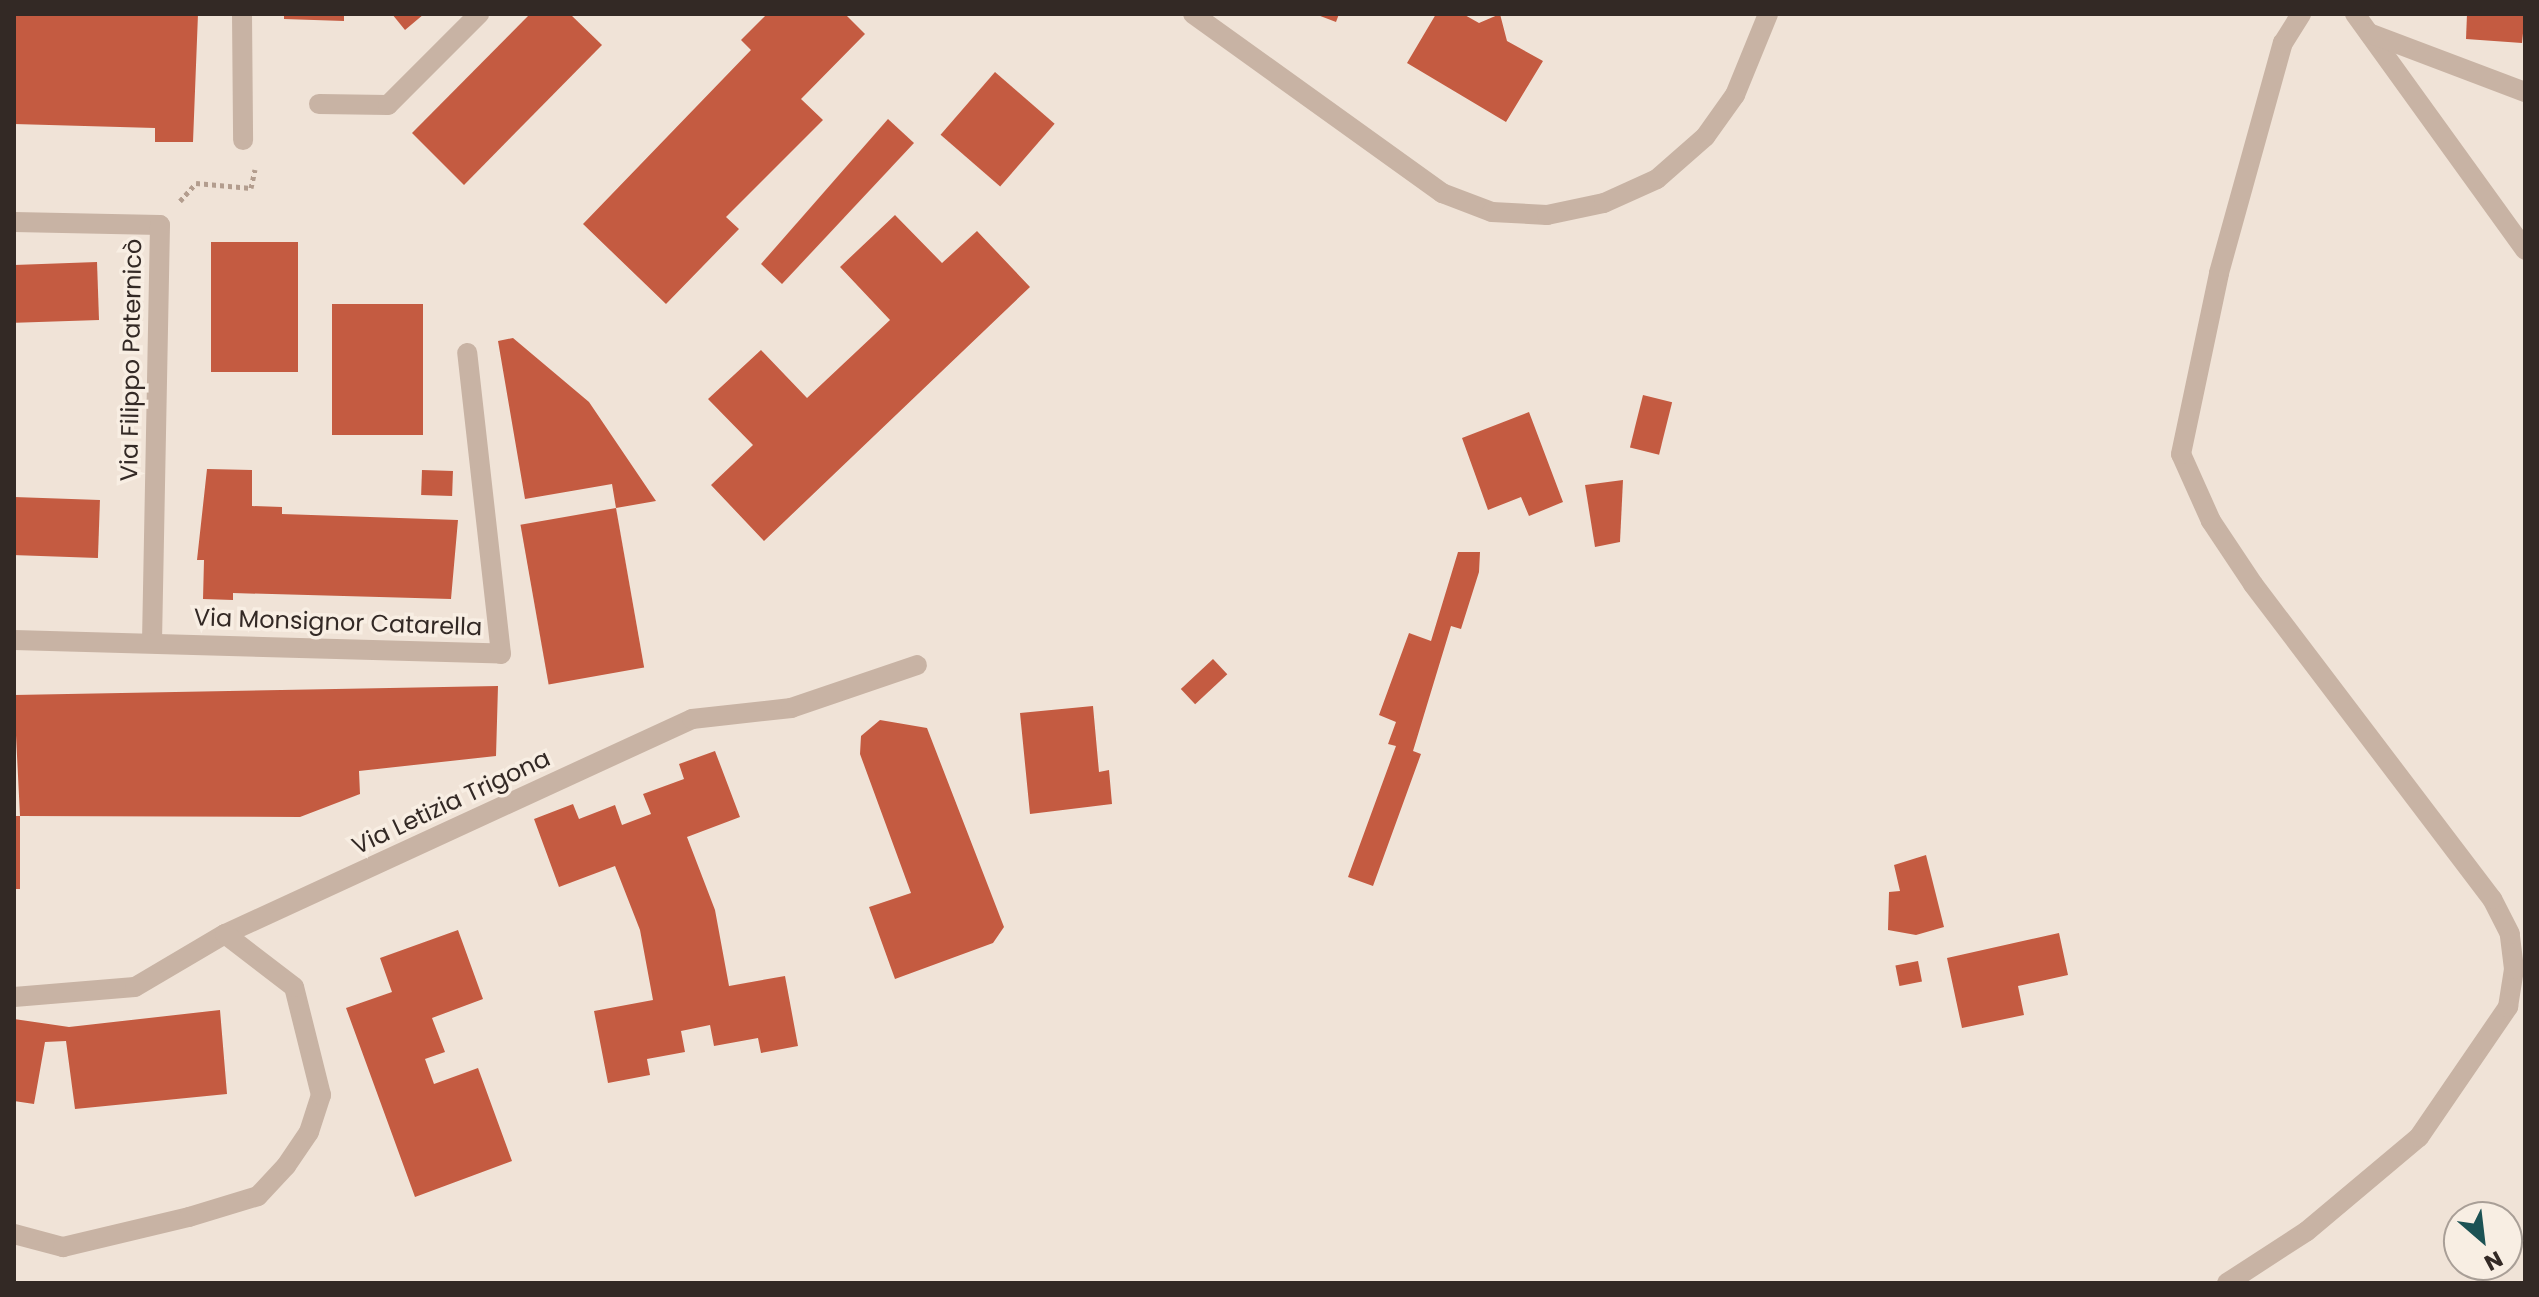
<!DOCTYPE html>
<meta charset="utf-8">
<style>
body{margin:0}
#map{position:relative;width:2539px;height:1297px;overflow:hidden;background:#f0e3d7;font-family:Poppins,sans-serif}
div>[style]{position:absolute}
[style*='--x']{left:calc(var(--x)*1px);top:calc(var(--y)*1px);width:calc(var(--w)*1px);rotate:calc(var(--a)*1deg)}
.building>*{inset:0;background:#c45b41;transform-origin:0 0}
.path>*{height:5px;margin-top:-2.5px;transform-origin:0;background:repeating-linear-gradient(90deg,#b39d8e 0 4px,transparent 0 8px)}
.minor>*{height:20px;margin:-10px;padding:0 10px;transform-origin:10px;border-radius:10px;background:#c8b3a4}
span{translate:-50% -50%;white-space:nowrap;text-align:center;line-height:1.15;-webkit-text-stroke:7px #f8eee3;paint-order:stroke}
.street-label{font-size:24px;color:#332925}
.frame{position:absolute;inset:0;border:16px solid #332925;pointer-events:none}
.north{position:absolute;left:2443px;top:1201px;width:80px;height:80px;box-sizing:border-box;background:#f8eee3;border:2px solid #a99f97;border-radius:50%;rotate:152deg;font-size:22px;font-weight:700;line-height:32px;text-align:center;color:#332925}
.north::after{content:'';display:block;margin:auto;width:28px;height:36px;background:#1c5254;clip-path:polygon(50% 0,100% 100%,50% 72%,0 100%)}
</style>
<div id="map">
<div class="building">
<i style="clip-path:polygon(14px 14px,198px 14px,193px 142px,155px 142px,155px 128px,14px 124px)"></i>
<i style="clip-path:polygon(284px 14px,344px 14px,344px 21px,284px 19px)"></i>
<i style="clip-path:polygon(392px 14px,424px 14px,405px 30px)"></i>
<i style="clip-path:polygon(530px 14px,570px 14px,602px 45px,464px 185px,412px 133px)"></i>
<i style="clip-path:polygon(767px 14px,845px 14px,865px 34px,801px 99px,823px 120px,726px 217px,739px 229px,666px 304px,583px 224px,751px 50px,741px 40px)"></i>
<i style="clip-path:polygon(1315px 14px,1339px 14px,1336px 22px)"></i>
<i style="clip-path:polygon(1436px 14px,1463px 14px,1479px 23px,1500px 14px,1507px 41px,1543px 61px,1506px 122px,1407px 63px)"></i>
<i style="clip-path:polygon(2467px 14px,2525px 14px,2522px 43px,2466px 39px)"></i>
<i style="left:995px;top:72px;width:79px;height:83px;rotate:41deg"></i>
<i style="clip-path:polygon(888px 119px,914px 143px,782px 284px,761px 264px)"></i>
<i style="clip-path:polygon(895px 215px,942px 263px,977px 231px,1030px 287px,764px 541px,711px 485px,753px 445px,708px 399px,761px 350px,807px 398px,890px 320px,840px 267px)"></i>
<i style="left:211px;top:242px;width:87px;height:130px"></i>
<i style="left:97px;top:262px;width:58px;height:83px;rotate:88deg"></i>
<i style="left:332px;top:304px;width:91px;height:131px"></i>
<i style="clip-path:polygon(513px 338px,589px 402px,656px 501px,616px 508px,612px 484px,525px 499px,498px 341px)"></i>
<i style="left:1643px;top:395px;width:30px;height:54px;rotate:14deg"></i>
<i style="clip-path:polygon(1529px 412px,1563px 502px,1529px 516px,1521px 497px,1488px 510px,1462px 438px)"></i>
<i style="clip-path:polygon(207px 469px,252px 470px,252px 506px,282px 507px,282px 514px,458px 520px,451px 599px,233px 593px,233px 600px,203px 599px,204px 560px,197px 560px)"></i>
<i style="left:422px;top:470px;width:31px;height:25px;rotate:2deg"></i>
<i style="clip-path:polygon(1623px 480px,1620px 542px,1595px 547px,1585px 485px)"></i>
<i style="left:14px;top:497px;width:86px;height:58px;rotate:2deg"></i>
<i style="left:616px;top:508px;width:162px;height:97px;rotate:80deg"></i>
<i style="clip-path:polygon(1458px 552px,1480px 552px,1479px 572px,1461px 629px,1451px 626px,1413px 751px,1421px 754px,1373px 886px,1348px 877px,1396px 746px,1388px 744px,1396px 722px,1379px 715px,1409px 633px,1431px 641px)"></i>
<i style="left:1213px;top:659px;width:21px;height:44px;rotate:47deg"></i>
<i style="clip-path:polygon(498px 686px,496px 756px,359px 771px,360px 794px,300px 817px,20px 816px,14px 695px)"></i>
<i style="clip-path:polygon(1093px 706px,1099px 772px,1109px 770px,1112px 804px,1030px 814px,1020px 713px)"></i>
<i style="clip-path:polygon(880px 720px,927px 728px,1004px 927px,993px 943px,895px 979px,869px 907px,911px 893px,860px 754px,861px 736px)"></i>
<i style="clip-path:polygon(715px 751px,740px 817px,687px 837px,715px 910px,729px 986px,785px 976px,798px 1046px,761px 1053px,758px 1038px,714px 1046px,710px 1025px,681px 1031px,685px 1052px,647px 1059px,650px 1075px,608px 1083px,594px 1011px,653px 1000px,640px 930px,615px 866px,559px 887px,534px 819px,573px 804px,579px 819px,615px 805px,622px 825px,651px 814px,643px 794px,684px 779px,679px 764px)"></i>
<i style="left:14px;top:816px;width:6px;height:73px"></i>
<i style="clip-path:polygon(1926px 855px,1944px 927px,1916px 935px,1888px 930px,1889px 892px,1900px 891px,1894px 865px)"></i>
<i style="clip-path:polygon(458px 930px,483px 999px,432px 1018px,445px 1052px,425px 1059px,434px 1084px,478px 1068px,512px 1161px,415px 1197px,346px 1008px,392px 992px,380px 958px)"></i>
<i style="clip-path:polygon(2059px 933px,2068px 975px,2018px 986px,2024px 1015px,1962px 1028px,1947px 958px)"></i>
<i style="left:1918px;top:961px;width:21px;height:23px;rotate:79deg"></i>
<i style="clip-path:polygon(220px 1010px,227px 1094px,75px 1109px,66px 1041px,45px 1042px,34px 1104px,14px 1101px,14px 1019px,69px 1027px)"></i>
</div>
<div class="path">
<i style="--x:180;--y:201;--w:24;--a:-48"></i>
<i style="--x:196;--y:183;--w:55;--a:5.2"></i>
<i style="--x:251;--y:188;--w:19;--a:-78"></i>
</div>
<div class="minor">
<i style="--x:242;--y:14;--w:126;--a:89.5"></i>
<i style="--x:1193;--y:14;--w:307;--a:35.7"></i>
<i style="--x:1442;--y:193;--w:53;--a:20.8"></i>
<i style="--x:1492;--y:212;--w:55;--a:3.1"></i>
<i style="--x:1547;--y:215;--w:58;--a:-11.9"></i>
<i style="--x:1604;--y:203;--w:58;--a:-24.4"></i>
<i style="--x:1657;--y:179;--w:64;--a:-41.2"></i>
<i style="--x:1705;--y:137;--w:52;--a:-54.5"></i>
<i style="--x:1735;--y:95;--w:87;--a:-67.8"></i>
<i style="--x:2355;--y:14;--w:291;--a:54.2"></i>
<i style="--x:2369;--y:33;--w:167;--a:20.7"></i>
<i style="--x:319;--y:104;--w:69;--a:0.8"></i>
<i style="--x:388;--y:105;--w:129;--a:-45"></i>
<i style="--x:14;--y:222;--w:146;--a:1.2"></i>
<i style="--x:160;--y:225;--w:418;--a:91.1"></i>
<i style="--x:14;--y:640;--w:487;--a:1.6"></i>
<i style="--x:501;--y:654;--w:303;--a:-96.4"></i>
<i style="--x:14;--y:997;--w:121;--a:-4.7"></i>
<i style="--x:135;--y:987;--w:104;--a:-30.5"></i>
<i style="--x:225;--y:934;--w:514;--a:-24.72"></i>
<i style="--x:692;--y:719;--w:100;--a:-6.3"></i>
<i style="--x:791;--y:708;--w:133;--a:-18.8"></i>
<i style="--x:14;--y:1234;--w:51;--a:14.9"></i>
<i style="--x:63;--y:1247;--w:130;--a:-13.4"></i>
<i style="--x:189;--y:1217;--w:72;--a:-16.9"></i>
<i style="--x:258;--y:1196;--w:41;--a:-47"></i>
<i style="--x:286;--y:1166;--w:41;--a:-55.9"></i>
<i style="--x:309;--y:1132;--w:39;--a:-72"></i>
<i style="--x:321;--y:1095;--w:111;--a:-104"></i>
<i style="--x:294;--y:987;--w:87;--a:-142.5"></i>
<i style="--x:2227;--y:1283;--w:95;--a:-33"></i>
<i style="--x:2307;--y:1231;--w:146;--a:-40"></i>
<i style="--x:2419;--y:1137;--w:158;--a:-55.6"></i>
<i style="--x:2508;--y:1007;--w:38;--a:-81"></i>
<i style="--x:2514;--y:969;--w:35;--a:-97"></i>
<i style="--x:2510;--y:934;--w:39;--a:-117"></i>
<i style="--x:2492;--y:899;--w:395;--a:-127.2"></i>
<i style="--x:2253;--y:584;--w:76;--a:-123.7"></i>
<i style="--x:2211;--y:521;--w:73;--a:-114.1"></i>
<i style="--x:2181;--y:454;--w:185;--a:-78.1"></i>
<i style="--x:2219;--y:273;--w:239;--a:-74.5"></i>
<i style="--x:2283;--y:43;--w:34;--a:-58"></i>
</div>
<div class="street-label">
<span style="left:131px;top:360px;rotate:-89deg">Via Filippo Paternicò</span>
<span style="left:338px;top:622px;rotate:2deg">Via Monsignor Catarella</span>
<span style="left:451px;top:802px;rotate:-25deg">Via Letizia Trigona</span>
</div>
<div class="frame"></div>
<div class="north">N</div>
</div>
